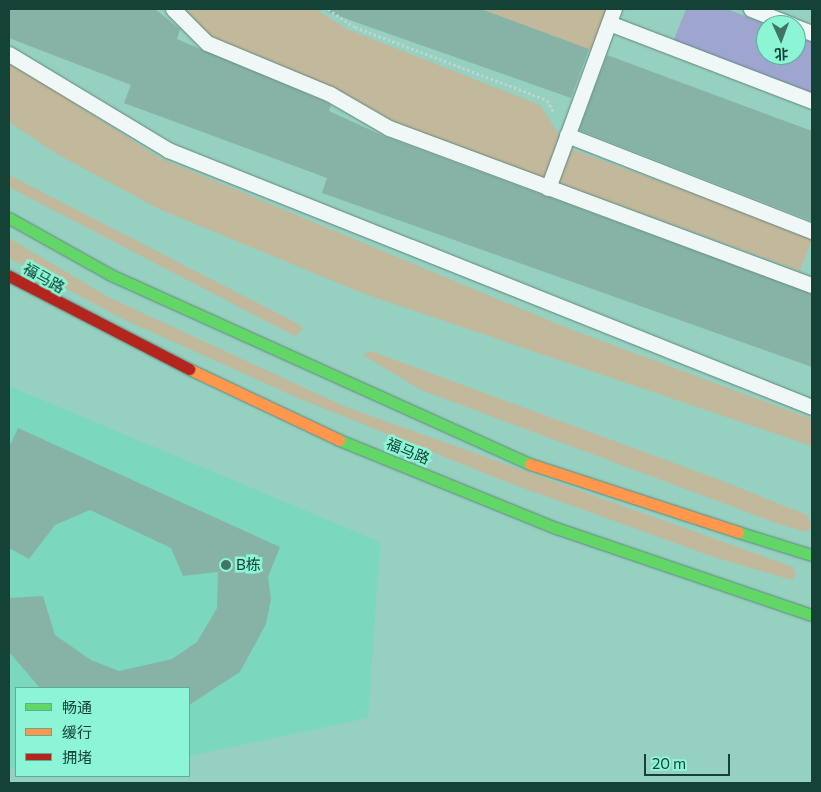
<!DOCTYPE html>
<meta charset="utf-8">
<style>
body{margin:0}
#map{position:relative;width:821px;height:792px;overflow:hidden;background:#96d0c0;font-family:Commissioner,"Noto Sans SC",sans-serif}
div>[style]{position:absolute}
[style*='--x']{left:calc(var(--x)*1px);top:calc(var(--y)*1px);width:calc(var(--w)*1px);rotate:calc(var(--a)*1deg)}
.built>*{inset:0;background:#7bd8be}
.green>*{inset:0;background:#c2b89b;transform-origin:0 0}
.water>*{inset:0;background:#9ea6d0}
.building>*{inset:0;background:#87b3a7}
.path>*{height:3px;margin-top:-1.5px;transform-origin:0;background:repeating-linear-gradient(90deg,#c0d3ce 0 2.5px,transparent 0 5px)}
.roads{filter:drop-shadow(0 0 1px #60857b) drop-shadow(0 0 1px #60857b)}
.lane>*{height:15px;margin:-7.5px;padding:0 7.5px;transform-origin:7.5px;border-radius:7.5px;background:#eff8f6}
.fast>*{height:11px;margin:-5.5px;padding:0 5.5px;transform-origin:5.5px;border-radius:5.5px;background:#63d668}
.slow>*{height:11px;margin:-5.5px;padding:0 5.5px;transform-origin:5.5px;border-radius:5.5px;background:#ff974d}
.jam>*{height:11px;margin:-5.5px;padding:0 5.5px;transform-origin:5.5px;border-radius:5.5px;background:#b3261e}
.dots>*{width:14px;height:14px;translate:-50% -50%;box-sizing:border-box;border:2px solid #8bf5d6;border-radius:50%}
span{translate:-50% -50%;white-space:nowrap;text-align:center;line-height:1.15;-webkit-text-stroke:5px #8bf5d6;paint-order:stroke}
.street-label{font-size:15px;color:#144236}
.poi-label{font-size:15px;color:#144236}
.left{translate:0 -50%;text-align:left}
.frame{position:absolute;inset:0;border:10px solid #144236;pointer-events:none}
.legend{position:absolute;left:15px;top:687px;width:175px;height:90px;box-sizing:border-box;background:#8bf5d6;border:1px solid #5bad96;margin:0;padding:6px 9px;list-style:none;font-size:15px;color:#144236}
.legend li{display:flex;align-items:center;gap:10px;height:25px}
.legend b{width:25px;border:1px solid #5bad96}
.north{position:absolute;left:756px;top:15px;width:50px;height:50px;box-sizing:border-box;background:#8bf5d6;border:1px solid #5bad96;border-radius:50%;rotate:178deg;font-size:14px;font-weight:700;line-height:20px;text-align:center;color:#144236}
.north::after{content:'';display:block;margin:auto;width:18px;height:22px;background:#427466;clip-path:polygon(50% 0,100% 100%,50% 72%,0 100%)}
.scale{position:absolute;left:644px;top:754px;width:86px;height:22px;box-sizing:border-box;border:2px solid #144236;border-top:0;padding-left:6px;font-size:15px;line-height:18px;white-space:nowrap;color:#144236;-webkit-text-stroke:4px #8bf5d6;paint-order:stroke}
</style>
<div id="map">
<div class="built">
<i style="clip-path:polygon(9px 386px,380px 542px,368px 718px,189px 756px,189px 688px,16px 688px,16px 768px,9px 768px)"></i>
</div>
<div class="green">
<i style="clip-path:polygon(186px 9px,315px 9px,347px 29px,540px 105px,560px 136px,544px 182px,394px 122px,338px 92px,211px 40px)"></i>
<i style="clip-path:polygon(477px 9px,608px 9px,592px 52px)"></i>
<i style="clip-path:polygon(9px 61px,160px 158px,567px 328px,812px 419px,812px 446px,362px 293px,159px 209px,57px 154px,9px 122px)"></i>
<i style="left:571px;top:149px;width:257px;height:36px;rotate:20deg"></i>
<i style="clip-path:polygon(9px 175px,298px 324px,303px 330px,295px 336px,9px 187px)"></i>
<i style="clip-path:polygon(9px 238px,108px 297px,346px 407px,793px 567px,796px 575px,792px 580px,714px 557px,512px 484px,298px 398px,125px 320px,9px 258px)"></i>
<i style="clip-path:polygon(371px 351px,720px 480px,807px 515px,812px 527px,805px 532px,776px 523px,421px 390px,363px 355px)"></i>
</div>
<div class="water">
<i style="clip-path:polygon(686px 9px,727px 9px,768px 25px,766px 55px,796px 55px,796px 36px,812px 42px,812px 96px,673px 42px)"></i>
</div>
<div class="building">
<i style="clip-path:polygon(9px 9px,155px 9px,180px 29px,177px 39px,326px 102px,331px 105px,329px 111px,386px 137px,812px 294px,812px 367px,322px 193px,327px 178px,124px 103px,131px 85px,9px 38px)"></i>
<i style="clip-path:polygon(328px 9px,481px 9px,589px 49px,571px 98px,327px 12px)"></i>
<i style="clip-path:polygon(607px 55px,812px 131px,812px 221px,579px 130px)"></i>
<i style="clip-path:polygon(18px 428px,280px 547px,268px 577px,271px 599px,266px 624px,240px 672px,189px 705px,189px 688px,40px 688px,9px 652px,9px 598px,43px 596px,55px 635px,91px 660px,119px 671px,172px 659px,197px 642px,217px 608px,218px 572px,183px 576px,171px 548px,90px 510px,55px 525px,29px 559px,9px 548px,9px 447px)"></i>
</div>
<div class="path">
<i style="--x:328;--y:9;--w:32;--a:34"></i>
<i style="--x:355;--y:27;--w:205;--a:20.8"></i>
<i style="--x:547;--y:100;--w:13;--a:61"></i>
</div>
<div class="roads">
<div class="lane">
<i style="--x:173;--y:9;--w:48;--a:45"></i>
<i style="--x:207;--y:43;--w:133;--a:22.5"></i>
<i style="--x:330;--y:94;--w:68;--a:30"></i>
<i style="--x:389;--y:128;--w:451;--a:20.4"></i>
<i style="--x:751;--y:9;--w:44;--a:21.3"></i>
<i style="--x:609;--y:23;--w:217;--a:21"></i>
<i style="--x:796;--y:27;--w:17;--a:21"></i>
<i style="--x:9;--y:54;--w:186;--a:31.1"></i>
<i style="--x:168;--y:150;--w:693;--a:21.76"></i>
<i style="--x:567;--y:135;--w:263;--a:21.4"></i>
<i style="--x:548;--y:188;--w:191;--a:-69.8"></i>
</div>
<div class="fast">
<i style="--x:9;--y:218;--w:117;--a:29.2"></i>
<i style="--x:111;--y:275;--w:460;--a:24.3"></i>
<i style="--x:339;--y:440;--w:234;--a:22.1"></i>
<i style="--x:556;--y:528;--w:270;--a:18.8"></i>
<i style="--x:738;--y:532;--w:77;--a:17.3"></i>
</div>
<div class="slow">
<i style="--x:189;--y:369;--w:166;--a:25.3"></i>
<i style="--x:530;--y:464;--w:219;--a:18.1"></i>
</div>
<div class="jam">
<i style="--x:9;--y:276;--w:203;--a:27.3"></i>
</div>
</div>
<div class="dots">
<i style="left:226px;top:565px;background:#427466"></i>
</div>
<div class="street-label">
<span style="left:44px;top:278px;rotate:29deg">福马路</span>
<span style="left:408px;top:451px;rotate:22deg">福马路</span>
</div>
<div class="poi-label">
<span class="left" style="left:236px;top:565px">B栋</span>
</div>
<div class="frame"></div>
<ul class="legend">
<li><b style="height:6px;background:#63d668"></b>畅通</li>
<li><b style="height:6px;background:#ff974d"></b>缓行</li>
<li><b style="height:6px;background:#b3261e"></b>拥堵</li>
</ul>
<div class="north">北</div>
<div class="scale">20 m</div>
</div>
